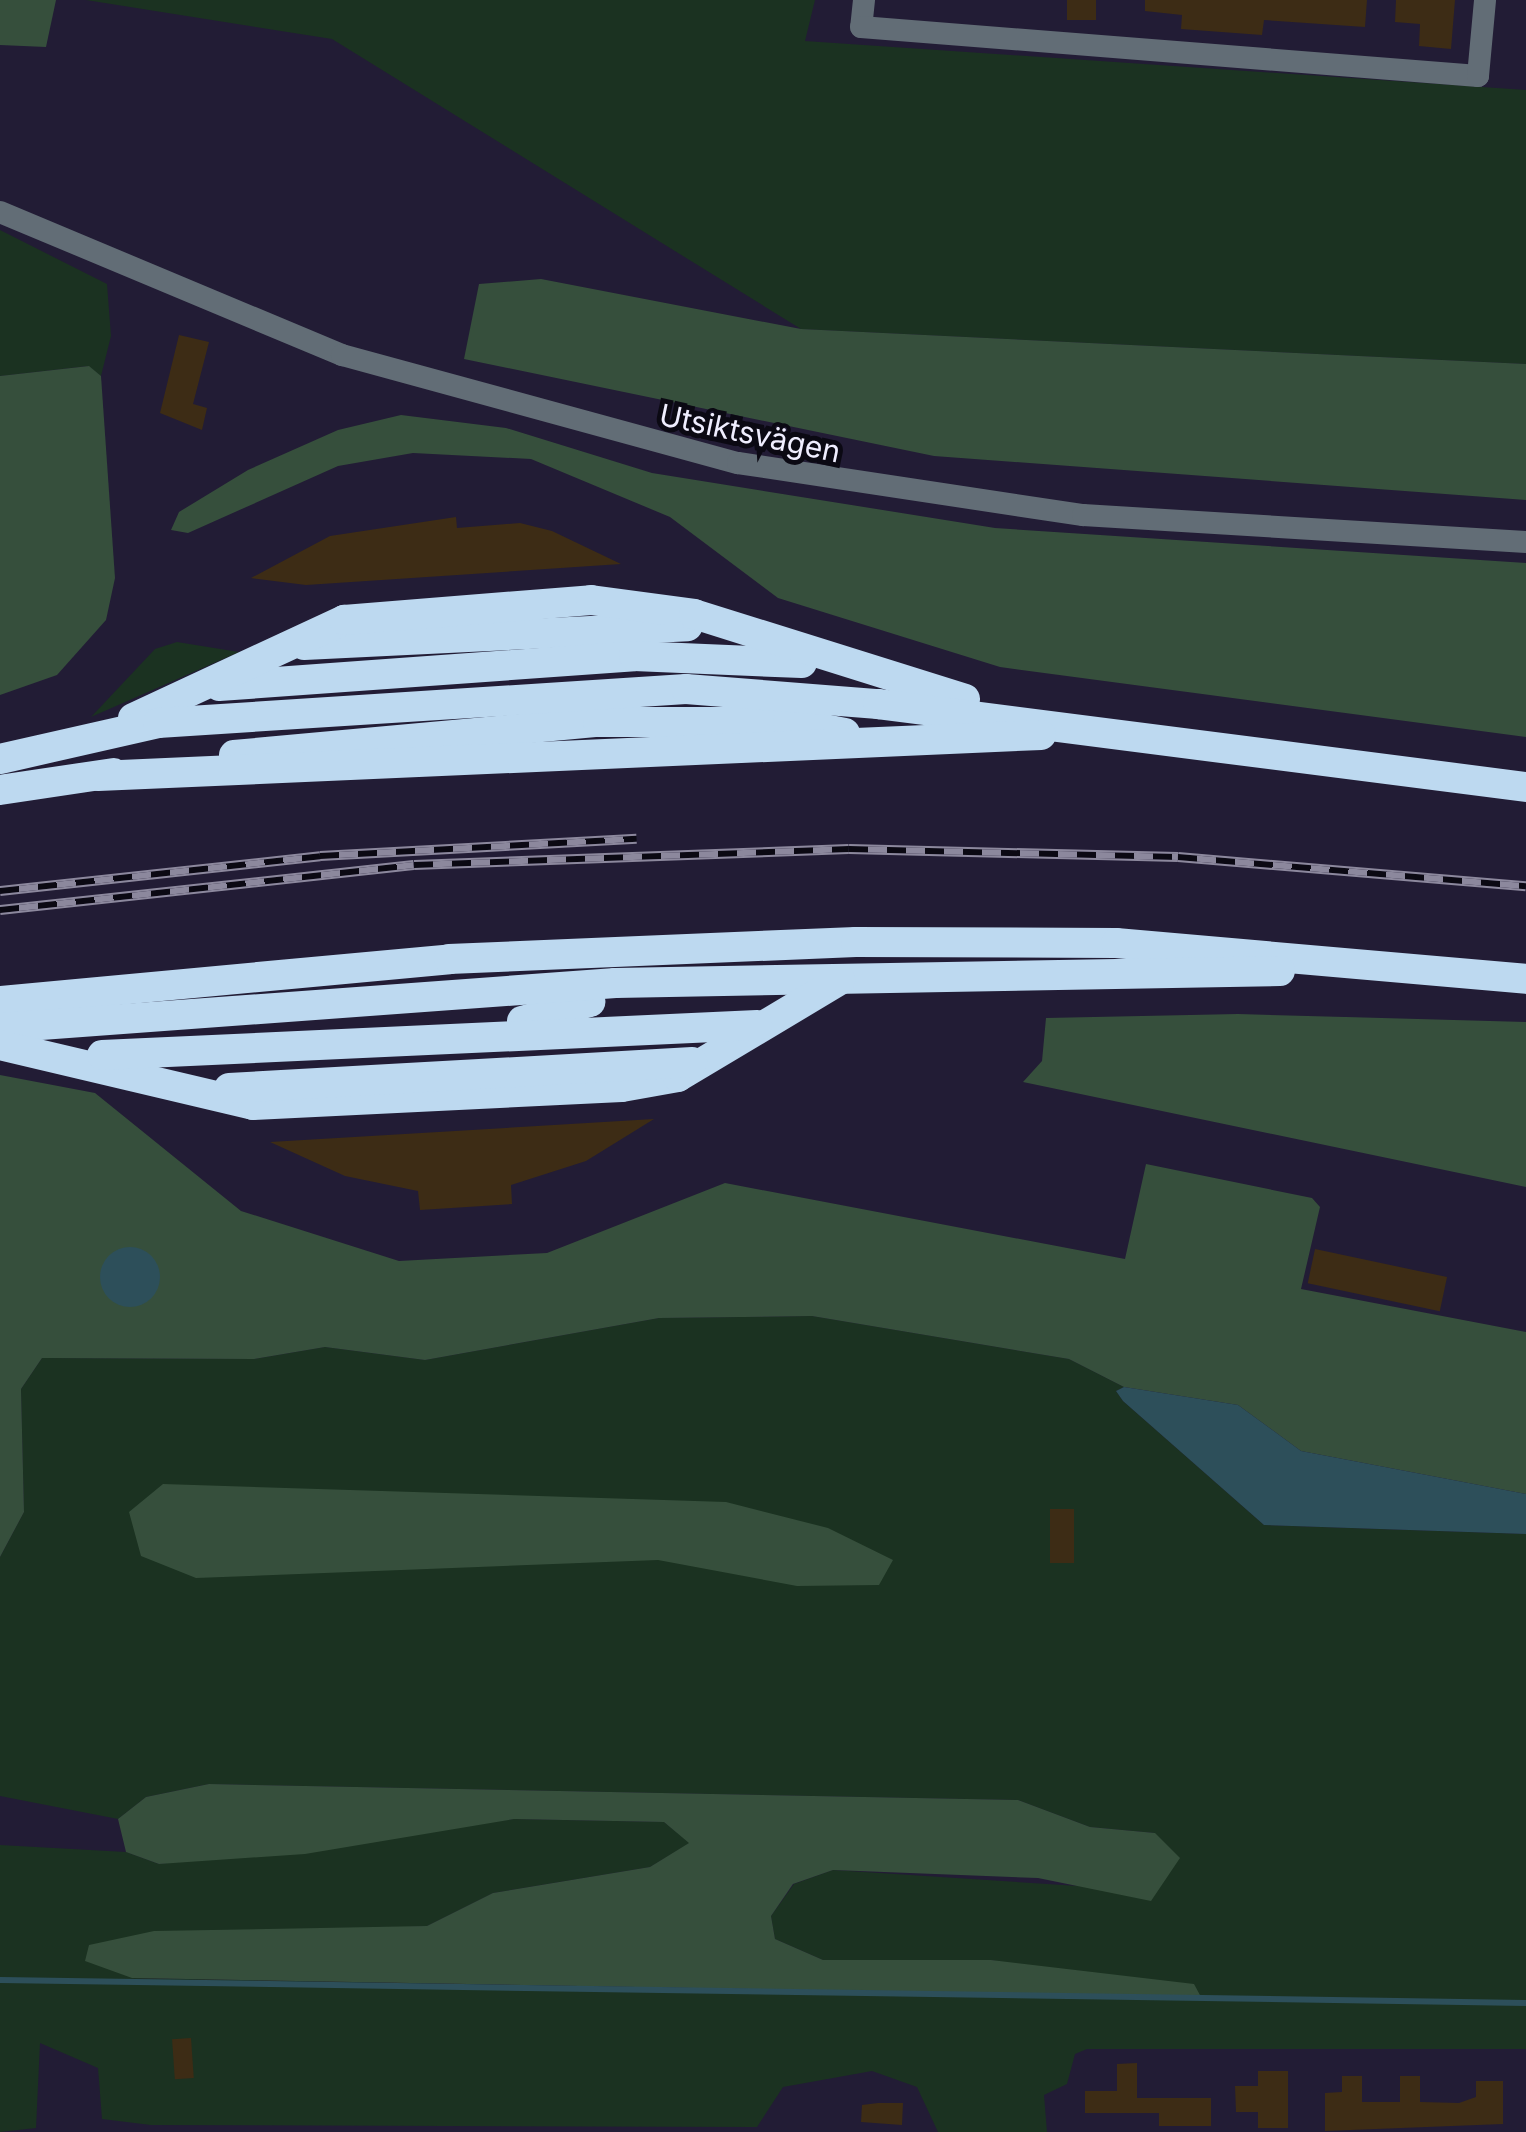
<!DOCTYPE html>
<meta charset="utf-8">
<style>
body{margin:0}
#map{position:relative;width:1526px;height:2132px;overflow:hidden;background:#221c35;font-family:Inter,sans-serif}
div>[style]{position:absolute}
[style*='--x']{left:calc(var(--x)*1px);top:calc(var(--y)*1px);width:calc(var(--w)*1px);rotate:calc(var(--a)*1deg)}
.green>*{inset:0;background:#1b3221}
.forest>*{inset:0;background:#364f3c}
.water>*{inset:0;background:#2d4f5a}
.round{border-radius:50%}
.stream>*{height:6px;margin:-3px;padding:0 3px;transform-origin:3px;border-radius:3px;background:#2d4f5a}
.building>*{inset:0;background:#3d2c15;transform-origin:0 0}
.street>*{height:22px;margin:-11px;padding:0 11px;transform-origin:11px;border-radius:11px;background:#626d76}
.highway>*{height:30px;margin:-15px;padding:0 15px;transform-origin:15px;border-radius:15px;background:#bdd9f0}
.rail>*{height:10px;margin-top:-5px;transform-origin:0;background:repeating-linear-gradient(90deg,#0b0913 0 19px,#8c889d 0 38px);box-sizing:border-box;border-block:2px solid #8c889d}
span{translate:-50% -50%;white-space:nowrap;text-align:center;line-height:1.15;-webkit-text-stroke:10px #0b0913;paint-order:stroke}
.street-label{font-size:30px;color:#f0eeff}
</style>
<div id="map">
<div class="green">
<i style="clip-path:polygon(86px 0,815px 0,805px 41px,1526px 90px,1526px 364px,801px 329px,332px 39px)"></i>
<i style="clip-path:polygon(0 230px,107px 284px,111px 336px,101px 376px,88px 366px,0 376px)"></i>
<i style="clip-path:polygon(177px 642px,239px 652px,91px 717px,155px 649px)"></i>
<i style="clip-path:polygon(812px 1316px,1069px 1359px,1124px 1387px,1116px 1391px,1123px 1401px,1264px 1525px,1526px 1534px,1526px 2049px,1087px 2049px,1075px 2054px,1067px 2084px,1044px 2095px,1047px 2132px,938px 2132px,917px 2087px,872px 2071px,783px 2087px,757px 2127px,151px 2125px,102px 2119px,98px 2068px,40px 2043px,36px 2128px,0 2132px,0 1845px,126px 1852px,159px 1864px,514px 1819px,664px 1822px,690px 1843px,650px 1867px,493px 1893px,427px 1926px,332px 1931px,132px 1978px,1200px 1998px,991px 1960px,823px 1960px,775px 1939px,771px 1916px,794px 1884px,833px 1870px,1094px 1887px,1155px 1833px,1090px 1827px,1018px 1800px,209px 1784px,146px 1797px,118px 1819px,0 1796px,0 1557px,24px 1512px,21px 1389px,42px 1358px,254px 1359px,325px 1347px,425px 1360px,659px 1318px)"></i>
</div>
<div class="forest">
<i style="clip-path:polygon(0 0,56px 0,46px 47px,0 45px)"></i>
<i style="clip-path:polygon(541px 279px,801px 329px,1526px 364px,1526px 500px,934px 456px,464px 359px,479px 284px)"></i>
<i style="clip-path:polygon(89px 366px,101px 376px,115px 578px,106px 620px,57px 675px,0 695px,0 376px)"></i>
<i style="clip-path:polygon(401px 415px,506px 428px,652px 473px,995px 528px,1526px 563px,1526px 737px,1000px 667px,778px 598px,670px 517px,531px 459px,413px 453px,338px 466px,188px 533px,171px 530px,179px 512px,248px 470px,338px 430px)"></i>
<i style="clip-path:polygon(1238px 1014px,1526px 1022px,1526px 1187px,1023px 1082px,1042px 1061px,1046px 1018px)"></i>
<i style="clip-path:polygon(0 1075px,95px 1093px,241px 1211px,399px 1261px,547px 1253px,725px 1183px,1125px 1259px,1146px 1164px,1312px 1198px,1320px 1207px,1301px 1289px,1526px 1332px,1526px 1494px,1301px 1451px,1238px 1405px,1124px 1387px,1069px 1359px,812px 1316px,659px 1318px,425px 1360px,325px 1347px,254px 1359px,42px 1358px,21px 1389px,24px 1512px,0 1557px)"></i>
<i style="clip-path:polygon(163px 1484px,726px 1502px,828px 1528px,893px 1560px,879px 1585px,797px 1586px,658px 1560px,196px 1578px,141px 1556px,129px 1512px)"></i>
<i style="clip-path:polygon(209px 1784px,1018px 1800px,1090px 1827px,1155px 1833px,1180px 1858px,1151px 1901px,1038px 1878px,833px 1870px,793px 1884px,771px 1916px,775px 1939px,823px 1960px,991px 1960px,1194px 1984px,1201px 1997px,132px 1978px,85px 1961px,89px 1945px,154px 1931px,427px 1926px,493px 1893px,650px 1867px,689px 1843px,664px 1822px,514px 1819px,305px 1854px,159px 1864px,126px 1852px,118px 1819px,146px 1797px)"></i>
</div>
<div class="water">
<i class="round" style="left:100px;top:1247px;width:60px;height:60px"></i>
<i style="clip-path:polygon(1124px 1387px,1238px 1405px,1301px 1451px,1526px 1494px,1526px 1534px,1264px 1525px,1123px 1401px,1116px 1391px)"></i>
</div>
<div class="stream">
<i style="--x:0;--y:1980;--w:1526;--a:0.86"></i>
</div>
<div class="building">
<i style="left:1067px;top:0;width:29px;height:20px"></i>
<i style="clip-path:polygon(1145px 0,1367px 0,1365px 27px,1264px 20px,1262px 35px,1181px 29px,1182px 15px,1145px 11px)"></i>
<i style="clip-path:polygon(1396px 0,1455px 0,1451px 49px,1419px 46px,1420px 24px,1395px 22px)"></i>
<i style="clip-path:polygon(179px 335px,209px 342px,193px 404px,207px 408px,202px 430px,160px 413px)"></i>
<i style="clip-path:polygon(456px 517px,457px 528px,520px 523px,552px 531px,621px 564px,306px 585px,251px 578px,330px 536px)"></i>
<i style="clip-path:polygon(654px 1119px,586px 1161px,511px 1185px,512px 1204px,420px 1210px,418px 1191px,345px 1176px,270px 1142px)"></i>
<i style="left:1315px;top:1249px;width:135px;height:35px;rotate:12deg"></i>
<i style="left:1050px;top:1509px;width:24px;height:54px"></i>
<i style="left:191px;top:2038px;width:40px;height:19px;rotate:86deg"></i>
<i style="clip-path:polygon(1137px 2063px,1137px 2098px,1211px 2098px,1211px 2126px,1159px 2126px,1159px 2113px,1085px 2113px,1085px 2091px,1117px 2091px,1117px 2064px)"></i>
<i style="clip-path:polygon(1258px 2071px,1288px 2071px,1288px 2128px,1258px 2128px,1258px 2112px,1236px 2112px,1235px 2086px,1258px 2086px)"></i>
<i style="clip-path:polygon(1342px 2076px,1362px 2076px,1362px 2102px,1400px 2102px,1400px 2076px,1420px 2076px,1420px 2102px,1459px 2103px,1476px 2097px,1476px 2081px,1503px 2081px,1503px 2124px,1325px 2131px,1325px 2093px,1342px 2092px)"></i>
<i style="clip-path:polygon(878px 2103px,903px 2103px,902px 2125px,861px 2122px,862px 2105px)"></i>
</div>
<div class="street">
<i style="--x:864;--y:0;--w:27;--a:96"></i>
<i style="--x:861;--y:27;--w:619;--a:4.54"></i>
<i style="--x:1478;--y:76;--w:76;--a:-84.7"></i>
<i style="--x:0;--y:212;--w:371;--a:22.7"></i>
<i style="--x:342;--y:355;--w:410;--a:15.3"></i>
<i style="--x:738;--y:463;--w:349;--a:8.6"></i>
<i style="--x:1083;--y:515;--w:444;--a:3.5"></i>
</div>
<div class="highway">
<i style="--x:304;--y:645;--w:384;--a:-2.8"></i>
<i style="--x:219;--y:686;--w:416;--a:-4.1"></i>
<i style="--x:634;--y:656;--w:168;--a:2.4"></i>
<i style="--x:133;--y:718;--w:233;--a:-24.9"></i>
<i style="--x:344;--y:620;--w:248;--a:-4.6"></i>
<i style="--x:591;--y:600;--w:104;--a:7.7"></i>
<i style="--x:694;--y:614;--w:284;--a:17.4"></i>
<i style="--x:234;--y:755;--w:365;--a:-5.2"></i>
<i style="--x:598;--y:722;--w:190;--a:0"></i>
<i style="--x:788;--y:722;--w:58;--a:10.9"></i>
<i style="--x:0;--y:759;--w:162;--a:-12.8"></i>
<i style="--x:158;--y:723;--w:529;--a:-3.68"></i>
<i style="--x:686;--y:689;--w:193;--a:4.5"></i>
<i style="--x:878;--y:704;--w:653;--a:7.3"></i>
<i style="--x:98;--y:776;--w:944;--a:-2.49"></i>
<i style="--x:0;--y:790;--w:115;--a:-8.5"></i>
<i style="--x:0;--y:1001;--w:451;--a:-5.3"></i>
<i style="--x:449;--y:959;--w:407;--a:-2.4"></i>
<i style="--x:856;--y:942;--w:260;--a:0.2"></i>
<i style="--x:1116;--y:943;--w:412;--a:5"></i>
<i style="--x:522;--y:1021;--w:71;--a:-15.6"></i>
<i style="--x:0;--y:1028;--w:617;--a:-4.18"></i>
<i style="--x:615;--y:983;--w:665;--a:-1.03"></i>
<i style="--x:0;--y:1045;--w:260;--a:13.3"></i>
<i style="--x:253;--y:1105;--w:369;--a:-2.8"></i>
<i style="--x:622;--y:1087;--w:57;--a:-10.1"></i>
<i style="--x:678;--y:1077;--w:189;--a:-30.9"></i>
<i style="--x:102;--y:1055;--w:656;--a:-2.62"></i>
<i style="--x:229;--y:1088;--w:464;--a:-3.2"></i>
</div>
<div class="rail">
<i style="--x:0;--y:891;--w:322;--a:-6.2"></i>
<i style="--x:320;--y:856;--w:317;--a:-3.1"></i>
<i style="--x:0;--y:910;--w:416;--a:-6.2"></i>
<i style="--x:414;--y:865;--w:435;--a:-2.1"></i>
<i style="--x:849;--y:849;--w:329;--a:1.4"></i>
<i style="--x:1178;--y:857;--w:349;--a:4.8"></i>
</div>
<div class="street-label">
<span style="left:750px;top:433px;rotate:12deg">Utsiktsvägen</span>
</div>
</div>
